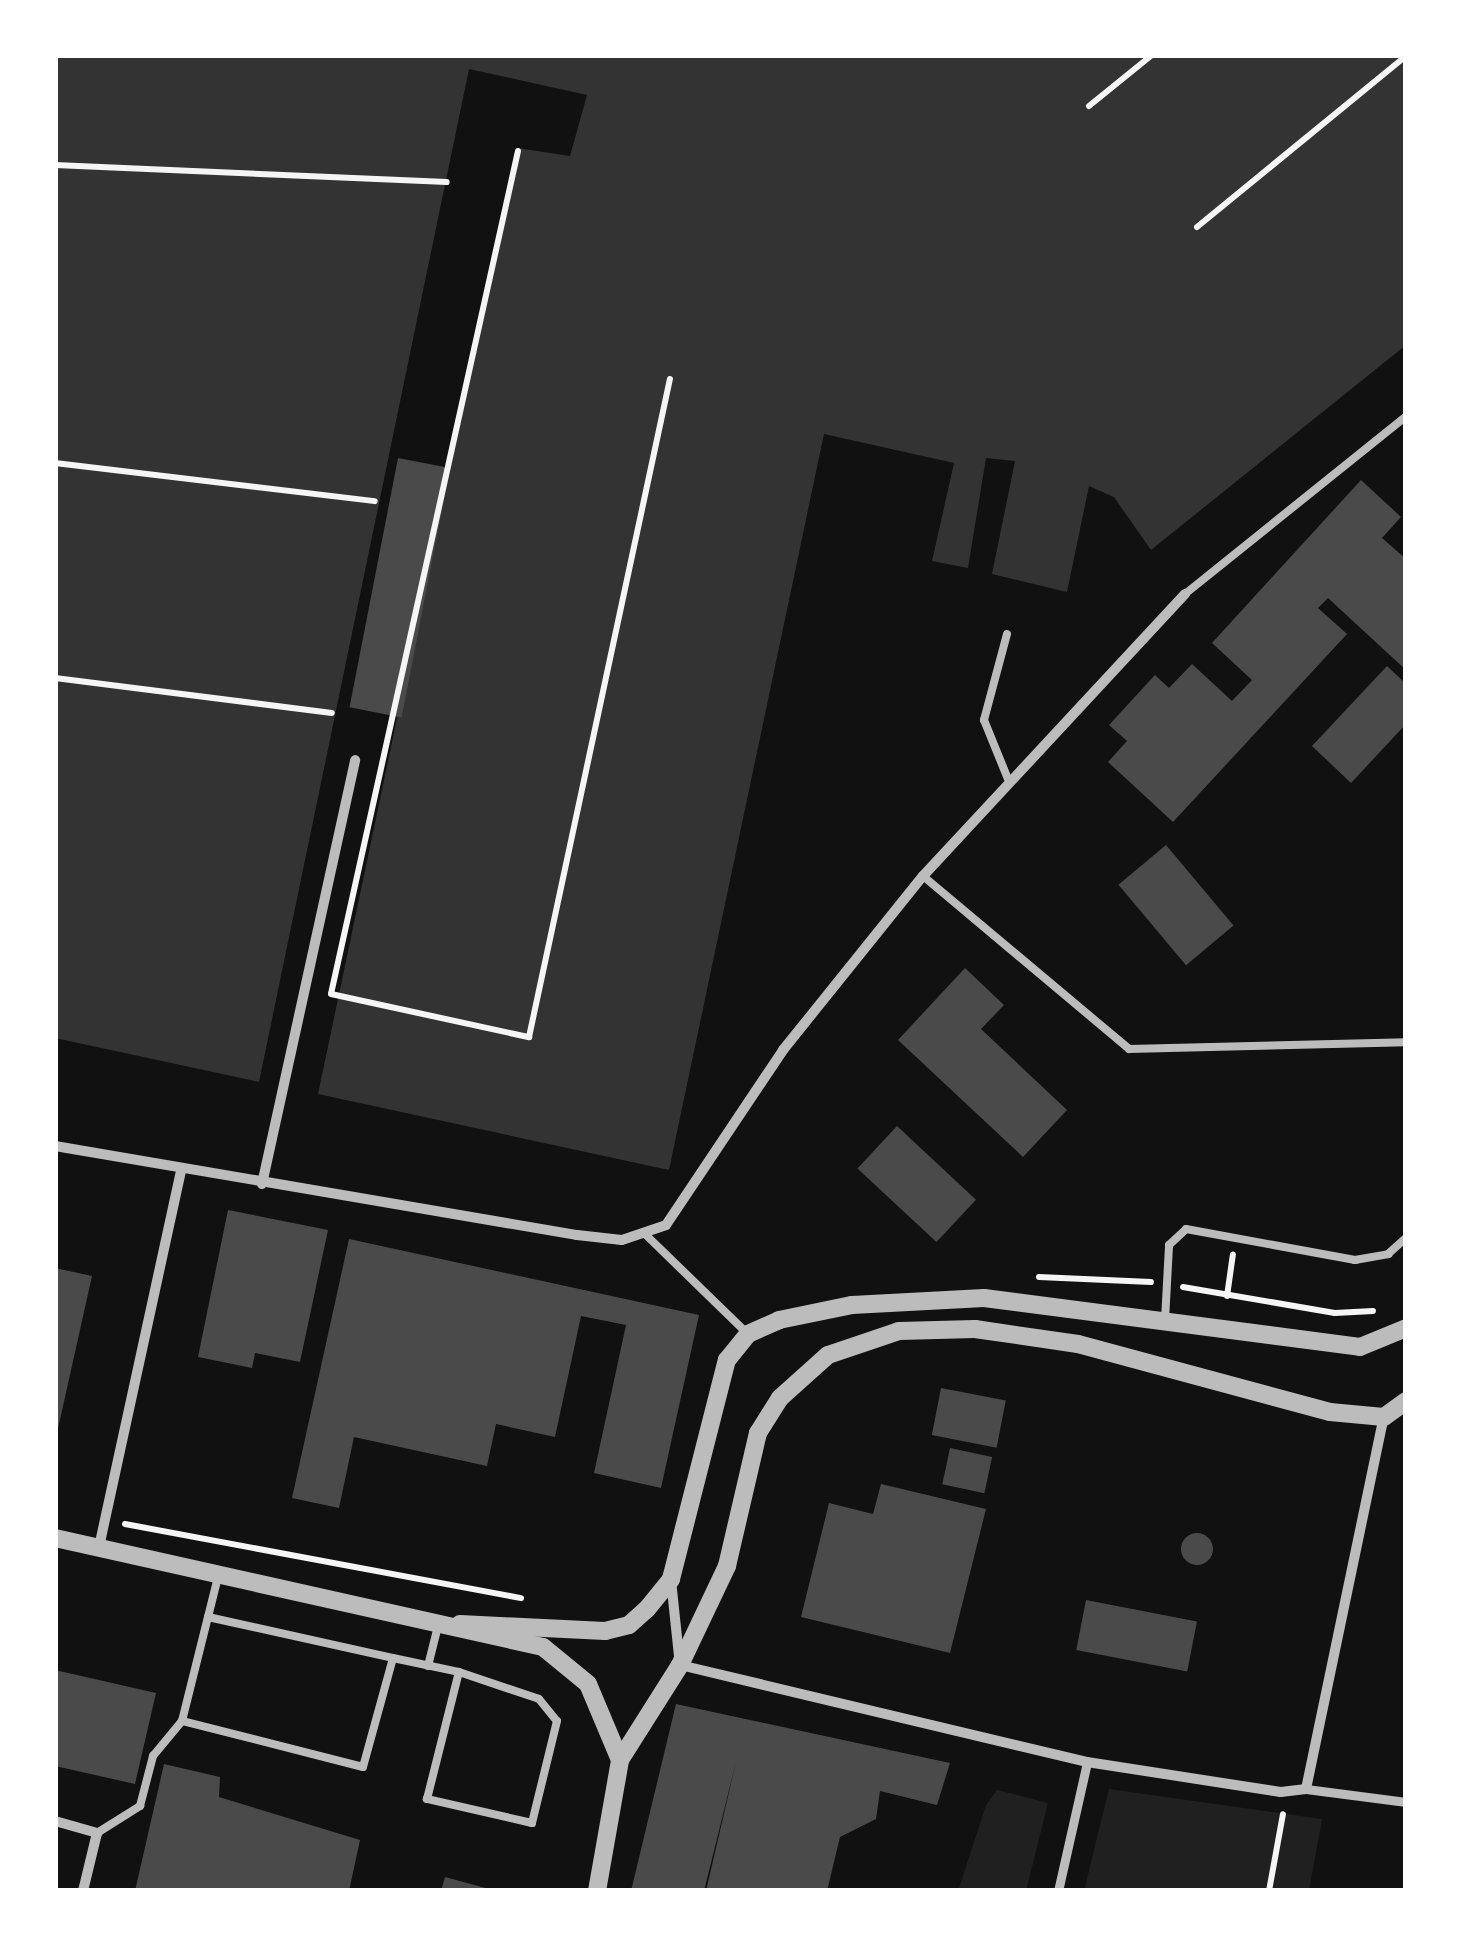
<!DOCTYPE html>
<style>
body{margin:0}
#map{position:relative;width:1461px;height:1946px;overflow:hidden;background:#111;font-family:"Fira Sans Condensed",sans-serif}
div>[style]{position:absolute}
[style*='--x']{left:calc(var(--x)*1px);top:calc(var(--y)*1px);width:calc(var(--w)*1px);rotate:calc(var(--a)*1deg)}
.green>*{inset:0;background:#202020}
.water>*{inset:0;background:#333}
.building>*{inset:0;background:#4a4a4a;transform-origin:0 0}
.round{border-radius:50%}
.path>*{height:6px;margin:-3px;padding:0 3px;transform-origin:3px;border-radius:3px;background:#f5f5f5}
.service>*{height:8px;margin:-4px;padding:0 4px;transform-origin:4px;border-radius:4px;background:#bcbcbc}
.pedestrian>*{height:9px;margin:-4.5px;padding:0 4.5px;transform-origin:4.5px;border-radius:4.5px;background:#bcbcbc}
.minor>*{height:10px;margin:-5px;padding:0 5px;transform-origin:5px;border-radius:5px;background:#bcbcbc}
.tertiary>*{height:18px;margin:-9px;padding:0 9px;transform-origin:9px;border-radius:9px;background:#bcbcbc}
span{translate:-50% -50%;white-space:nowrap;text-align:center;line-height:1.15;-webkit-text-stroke:9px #fff;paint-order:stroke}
.frame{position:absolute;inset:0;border:58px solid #fff;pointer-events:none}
</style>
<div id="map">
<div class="green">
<i style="clip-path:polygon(1109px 1789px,1322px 1819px,1309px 1891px,1084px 1891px)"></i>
<i style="clip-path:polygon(997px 1790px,1048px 1803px,1026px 1891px,958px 1891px,986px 1805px)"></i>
</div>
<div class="water">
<i style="clip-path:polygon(55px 55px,1406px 55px,1406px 345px,1151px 550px,1114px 497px,1089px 486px,1067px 592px,992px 574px,1015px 461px,986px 458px,968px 568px,932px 561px,954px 463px,824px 434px,669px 1170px,318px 1094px,517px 148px,570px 156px,587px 95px,469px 69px,259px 1082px,55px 1038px)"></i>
</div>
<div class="building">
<i style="left:398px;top:458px;width:53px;height:254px;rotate:11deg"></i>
<i style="clip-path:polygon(1361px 480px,1401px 517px,1382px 538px,1406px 559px,1406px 670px,1328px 598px,1318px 608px,1347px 634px,1173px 822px,1108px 762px,1127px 741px,1109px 725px,1155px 675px,1169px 688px,1192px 664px,1232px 701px,1252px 680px,1212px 643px)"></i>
<i style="clip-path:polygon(1387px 666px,1406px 684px,1406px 724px,1351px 783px,1312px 746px)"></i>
<i style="left:1166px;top:845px;width:105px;height:62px;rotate:50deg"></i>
<i style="clip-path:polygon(965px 968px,1004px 1005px,981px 1029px,1067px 1110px,1023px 1157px,898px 1040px)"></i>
<i style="left:897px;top:1126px;width:108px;height:58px;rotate:43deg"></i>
<i style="clip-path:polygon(228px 1210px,328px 1230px,300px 1362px,255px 1353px,252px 1368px,198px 1357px)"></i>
<i style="clip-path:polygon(349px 1239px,699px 1315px,661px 1488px,594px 1473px,626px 1325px,581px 1316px,555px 1437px,496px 1424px,487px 1466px,354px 1437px,339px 1508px,292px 1498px)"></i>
<i style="clip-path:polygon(55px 1268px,92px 1276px,57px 1433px,55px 1433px)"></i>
<i style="left:941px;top:1388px;width:66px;height:48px;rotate:11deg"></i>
<i style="left:950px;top:1448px;width:43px;height:37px;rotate:12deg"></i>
<i style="clip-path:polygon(881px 1484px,986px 1509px,950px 1653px,801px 1617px,829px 1503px,873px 1514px)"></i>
<i class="round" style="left:1181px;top:1533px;width:32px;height:32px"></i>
<i style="left:1086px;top:1600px;width:113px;height:51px;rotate:11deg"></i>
<i style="clip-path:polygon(55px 1670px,156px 1693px,135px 1784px,55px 1766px)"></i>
<i style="clip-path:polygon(676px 1704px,950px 1763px,937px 1805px,880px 1791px,876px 1819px,840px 1837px,827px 1891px,706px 1891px,736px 1762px,704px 1891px,631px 1891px)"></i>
<i style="clip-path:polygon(164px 1764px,220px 1777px,219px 1797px,360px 1840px,349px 1891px,135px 1891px)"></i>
<i style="clip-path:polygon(445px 1877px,493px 1890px,493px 1891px,441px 1891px)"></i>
</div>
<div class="path">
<i style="--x:1089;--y:106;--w:81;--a:-39"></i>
<i style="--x:518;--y:151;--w:863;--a:102.51"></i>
<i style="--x:331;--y:994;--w:203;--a:12.3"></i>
<i style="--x:529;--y:1037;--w:673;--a:-77.91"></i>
<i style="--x:55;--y:165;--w:392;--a:2.5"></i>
<i style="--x:1197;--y:227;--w:270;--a:-39.3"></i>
<i style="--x:55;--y:463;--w:322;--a:6.8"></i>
<i style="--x:55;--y:678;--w:279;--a:7.2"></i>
<i style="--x:1039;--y:1277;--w:112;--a:2.6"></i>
<i style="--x:1183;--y:1287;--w:154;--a:9.7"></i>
<i style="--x:1335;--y:1313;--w:38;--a:-3"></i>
<i style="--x:1227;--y:1296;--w:42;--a:-81.9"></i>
<i style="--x:125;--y:1524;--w:403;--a:10.6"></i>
<i style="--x:1269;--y:1891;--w:78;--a:-79.7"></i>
</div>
<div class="service">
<i style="--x:1185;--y:594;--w:284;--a:-38.8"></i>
<i style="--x:1007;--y:634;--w:89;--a:105"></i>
<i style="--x:984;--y:720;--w:64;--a:67.9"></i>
<i style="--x:923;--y:876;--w:269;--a:40"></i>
<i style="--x:1129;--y:1049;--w:277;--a:-1.4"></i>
<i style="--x:645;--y:1234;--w:144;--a:44.2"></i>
<i style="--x:1165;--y:1320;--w:75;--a:-86.9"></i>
<i style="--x:1169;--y:1245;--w:23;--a:-43"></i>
<i style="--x:1186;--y:1229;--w:172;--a:10.4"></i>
<i style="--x:1355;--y:1260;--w:34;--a:-10"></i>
<i style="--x:1388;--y:1254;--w:24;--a:-42"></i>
<i style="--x:208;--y:1617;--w:189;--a:12.5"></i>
<i style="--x:393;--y:1658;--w:113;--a:105.4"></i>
<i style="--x:363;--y:1767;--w:187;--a:-165.7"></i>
<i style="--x:182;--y:1721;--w:107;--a:-76"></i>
<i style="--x:208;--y:1617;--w:45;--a:-76"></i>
<i style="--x:393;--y:1658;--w:67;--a:12"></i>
<i style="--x:428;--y:1666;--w:41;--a:-76"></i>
<i style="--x:459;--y:1672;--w:84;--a:18.6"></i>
<i style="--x:539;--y:1699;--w:28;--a:51"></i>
<i style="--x:557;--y:1721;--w:105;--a:103.8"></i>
<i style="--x:532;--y:1823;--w:108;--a:-167.1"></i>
<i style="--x:427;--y:1799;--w:131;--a:-75.9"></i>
<i style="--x:97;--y:1833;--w:51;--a:-32.1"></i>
<i style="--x:140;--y:1806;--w:52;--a:-75.4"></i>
<i style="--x:153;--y:1756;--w:45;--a:-50.4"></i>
</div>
<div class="pedestrian">
<i style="--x:1306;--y:1789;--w:101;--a:7.4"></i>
<i style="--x:1058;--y:1891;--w:132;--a:-77.3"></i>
</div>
<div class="minor">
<i style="--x:55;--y:1146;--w:530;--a:9.68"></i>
<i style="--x:577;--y:1235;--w:45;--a:6.3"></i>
<i style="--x:622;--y:1240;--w:46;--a:-18.8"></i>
<i style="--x:666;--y:1225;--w:211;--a:-56.2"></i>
<i style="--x:783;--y:1050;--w:223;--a:-51.2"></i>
<i style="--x:923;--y:876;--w:385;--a:-47.1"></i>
<i style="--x:262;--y:1184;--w:434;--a:-77.6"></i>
<i style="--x:99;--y:1547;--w:386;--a:-77.7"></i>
<i style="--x:671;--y:1580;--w:85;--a:84"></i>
<i style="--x:680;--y:1665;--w:418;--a:13.4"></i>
<i style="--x:1087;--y:1762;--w:196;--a:8.8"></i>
<i style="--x:1281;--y:1792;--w:25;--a:-7"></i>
<i style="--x:1306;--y:1789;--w:380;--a:-78.2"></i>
<i style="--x:55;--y:1821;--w:44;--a:15.9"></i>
<i style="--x:97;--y:1833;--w:60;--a:103.6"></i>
</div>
<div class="tertiary">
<i style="--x:55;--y:1538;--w:500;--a:12.59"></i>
<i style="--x:543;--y:1647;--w:58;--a:39.4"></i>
<i style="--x:588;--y:1684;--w:82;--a:67.2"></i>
<i style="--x:460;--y:1624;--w:145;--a:2.8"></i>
<i style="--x:605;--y:1631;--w:25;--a:-14"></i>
<i style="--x:629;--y:1625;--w:24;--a:-42"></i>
<i style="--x:647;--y:1609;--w:38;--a:-51"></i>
<i style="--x:671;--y:1579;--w:226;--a:-75.7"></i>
<i style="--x:727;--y:1360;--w:33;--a:-51"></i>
<i style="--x:748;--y:1334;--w:34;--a:-24"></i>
<i style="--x:779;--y:1320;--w:75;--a:-11.6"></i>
<i style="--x:852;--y:1305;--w:132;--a:-3"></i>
<i style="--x:984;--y:1298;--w:379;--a:7.4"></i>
<i style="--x:1360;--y:1347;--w:50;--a:-22.4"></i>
<i style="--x:597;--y:1891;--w:133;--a:-80"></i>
<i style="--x:620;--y:1760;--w:112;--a:-57.7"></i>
<i style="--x:680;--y:1665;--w:110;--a:-64.6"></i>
<i style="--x:727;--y:1566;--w:137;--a:-76.9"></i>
<i style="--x:758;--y:1433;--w:41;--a:-57.8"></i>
<i style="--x:780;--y:1398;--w:64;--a:-41.9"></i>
<i style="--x:828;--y:1355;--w:75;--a:-18.7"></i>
<i style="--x:899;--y:1331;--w:76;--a:-1.5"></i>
<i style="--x:975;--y:1329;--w:104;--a:8.3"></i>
<i style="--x:1078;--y:1344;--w:261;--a:15.1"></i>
<i style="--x:1330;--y:1412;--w:54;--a:5.3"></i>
<i style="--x:1384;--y:1417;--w:27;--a:-36"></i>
</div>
<div class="frame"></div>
</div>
